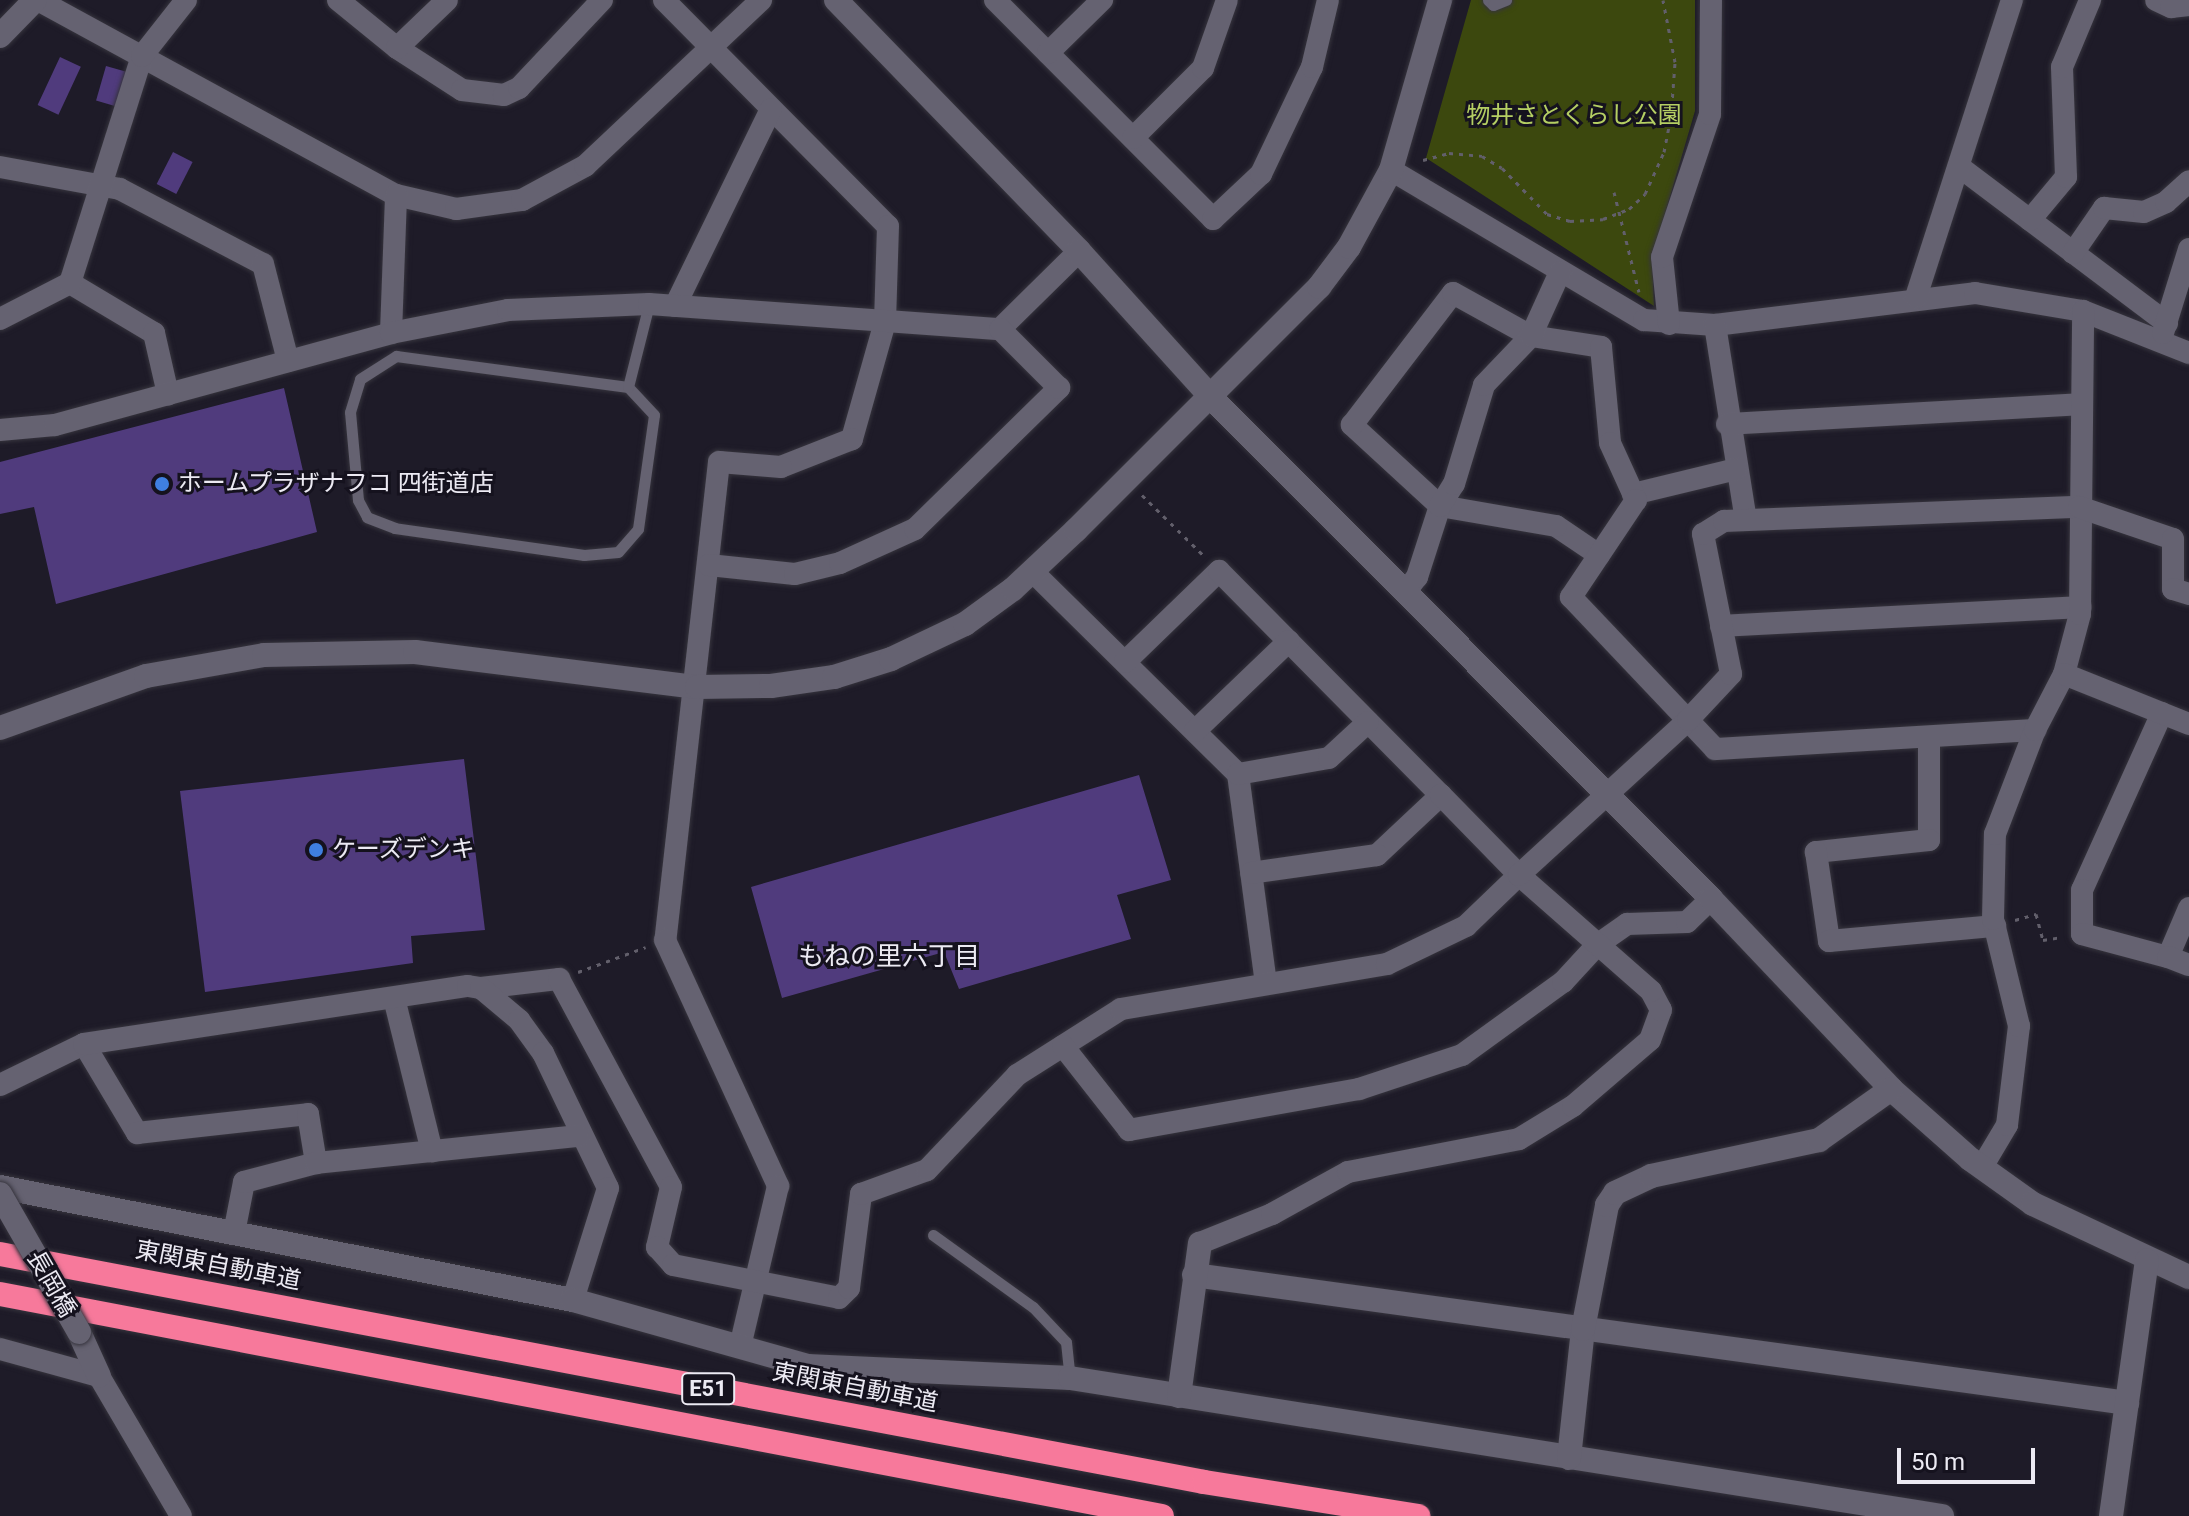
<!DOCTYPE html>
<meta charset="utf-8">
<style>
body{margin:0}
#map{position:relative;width:2189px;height:1516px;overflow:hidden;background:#1e1b28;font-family:Roboto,"Noto Sans JP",sans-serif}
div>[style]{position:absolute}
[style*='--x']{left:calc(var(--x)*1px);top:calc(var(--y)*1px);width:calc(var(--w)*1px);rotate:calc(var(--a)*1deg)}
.green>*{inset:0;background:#3c480e}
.building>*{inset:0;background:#503b7d;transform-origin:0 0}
.path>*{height:3px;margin-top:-1.5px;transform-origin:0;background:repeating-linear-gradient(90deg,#625f6b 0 4px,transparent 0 10px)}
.roads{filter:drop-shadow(0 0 2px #36343d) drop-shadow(0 0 2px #36343d)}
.service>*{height:11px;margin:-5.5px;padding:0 5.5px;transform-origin:5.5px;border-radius:5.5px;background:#656271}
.minor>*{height:22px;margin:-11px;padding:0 11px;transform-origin:11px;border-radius:11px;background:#656271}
.tertiary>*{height:24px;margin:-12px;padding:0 12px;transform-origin:12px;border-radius:12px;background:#656271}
.secondary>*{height:24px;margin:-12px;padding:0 12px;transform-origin:12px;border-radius:12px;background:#656271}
.motorway>*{height:24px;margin:-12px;padding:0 12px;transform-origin:12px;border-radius:12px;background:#f7799b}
.bridges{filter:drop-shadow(0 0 2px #36343d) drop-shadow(0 0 2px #36343d)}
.tertiary-bridge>*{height:24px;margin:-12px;padding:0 12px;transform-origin:12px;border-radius:12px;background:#656271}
.dots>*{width:22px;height:22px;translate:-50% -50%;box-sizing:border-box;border:4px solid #15121e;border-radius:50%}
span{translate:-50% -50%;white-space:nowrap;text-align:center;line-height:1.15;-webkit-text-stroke:6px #15121e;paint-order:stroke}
.shield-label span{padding:2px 6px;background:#15121e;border:2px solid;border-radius:6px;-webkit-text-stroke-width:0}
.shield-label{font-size:22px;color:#eceaf3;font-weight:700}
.park-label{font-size:24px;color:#b5cf63}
.poi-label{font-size:24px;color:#eceaf3}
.left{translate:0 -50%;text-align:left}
.street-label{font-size:24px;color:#eceaf3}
.neighbourhood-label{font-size:26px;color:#eceaf3}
.scale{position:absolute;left:1897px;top:1448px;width:138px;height:36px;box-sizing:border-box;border:4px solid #eceaf3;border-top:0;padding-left:10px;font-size:24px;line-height:28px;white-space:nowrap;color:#eceaf3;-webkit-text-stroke:6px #15121e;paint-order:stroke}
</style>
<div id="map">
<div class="green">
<i style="clip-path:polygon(1471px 0,1695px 0,1695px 111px,1652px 258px,1654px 306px,1426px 158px)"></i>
</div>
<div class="building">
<i style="left:60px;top:57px;width:23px;height:53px;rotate:25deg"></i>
<i style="left:106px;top:66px;width:22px;height:36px;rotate:16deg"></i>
<i style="left:173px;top:152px;width:22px;height:36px;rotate:27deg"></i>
<i style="clip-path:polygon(284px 388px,317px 532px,56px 604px,34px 507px,0 514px,0 462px)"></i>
<i style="clip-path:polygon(464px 759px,485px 930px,411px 936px,413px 963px,205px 992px,180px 791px)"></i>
<i style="clip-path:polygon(1139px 775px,1171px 880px,1117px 895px,1131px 939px,959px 989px,944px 952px,782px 998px,751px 887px)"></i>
</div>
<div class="path">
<i style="--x:1423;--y:160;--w:27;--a:-15"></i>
<i style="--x:1449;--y:153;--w:33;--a:5"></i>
<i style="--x:1482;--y:156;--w:23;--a:31"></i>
<i style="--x:1502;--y:168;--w:64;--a:45.6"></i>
<i style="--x:1547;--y:214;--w:24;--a:17"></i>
<i style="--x:1570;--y:221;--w:33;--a:-3"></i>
<i style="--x:1603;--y:219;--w:28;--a:-21"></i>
<i style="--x:1629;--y:209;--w:22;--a:-43"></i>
<i style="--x:1645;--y:194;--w:46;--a:-65.7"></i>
<i style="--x:1664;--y:152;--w:36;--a:-79"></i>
<i style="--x:1671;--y:117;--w:55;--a:-85.8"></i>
<i style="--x:1675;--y:62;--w:63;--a:-101"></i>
<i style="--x:1614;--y:192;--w:103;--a:76"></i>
<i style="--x:1142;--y:495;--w:88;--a:44.5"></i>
<i style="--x:2015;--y:920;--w:22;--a:-16"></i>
<i style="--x:2036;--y:914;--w:27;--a:75"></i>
<i style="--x:2043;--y:940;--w:20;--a:-9"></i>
<i style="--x:578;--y:972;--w:72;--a:-20.2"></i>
</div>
<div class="roads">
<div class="service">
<i style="--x:1488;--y:0;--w:7;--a:45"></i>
<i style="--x:1493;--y:5;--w:14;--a:-21"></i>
<i style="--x:396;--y:356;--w:234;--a:7.6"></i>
<i style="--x:628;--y:387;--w:38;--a:47"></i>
<i style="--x:654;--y:415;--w:115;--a:98"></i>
<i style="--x:638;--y:529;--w:30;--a:131"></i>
<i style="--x:618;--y:552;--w:34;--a:175"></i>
<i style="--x:584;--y:555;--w:191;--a:-171.9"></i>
<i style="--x:395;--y:528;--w:30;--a:-159"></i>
<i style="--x:367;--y:517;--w:19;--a:-118"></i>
<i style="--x:358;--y:500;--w:88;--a:-95.2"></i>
<i style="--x:350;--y:412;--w:34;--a:-73"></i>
<i style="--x:360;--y:379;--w:43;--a:-32.6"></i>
<i style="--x:628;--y:387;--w:86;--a:-75.8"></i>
<i style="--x:933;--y:1235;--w:123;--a:35.8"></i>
<i style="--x:1033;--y:1307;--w:48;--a:46.7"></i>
<i style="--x:1066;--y:1342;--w:36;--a:84"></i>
</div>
<div class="minor">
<i style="--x:38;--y:0;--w:408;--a:28.6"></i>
<i style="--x:396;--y:195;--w:62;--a:13.1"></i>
<i style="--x:456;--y:209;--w:67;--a:-7.8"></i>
<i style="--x:522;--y:200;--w:72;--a:-28.4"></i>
<i style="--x:585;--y:166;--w:242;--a:-43.3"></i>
<i style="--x:338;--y:0;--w:76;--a:39.1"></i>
<i style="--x:397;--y:48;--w:77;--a:32.9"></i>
<i style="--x:462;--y:90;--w:42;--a:6.8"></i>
<i style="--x:504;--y:95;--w:17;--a:-25"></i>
<i style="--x:519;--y:88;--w:121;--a:-46.7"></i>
<i style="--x:664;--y:0;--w:318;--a:45.3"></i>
<i style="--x:888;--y:226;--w:96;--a:91.8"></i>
<i style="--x:885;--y:322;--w:122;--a:105.8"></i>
<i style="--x:852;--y:439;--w:76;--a:158.5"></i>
<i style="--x:781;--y:467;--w:62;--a:-175.4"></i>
<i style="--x:719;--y:462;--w:481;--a:96.4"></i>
<i style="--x:665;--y:940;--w:271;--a:65.3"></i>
<i style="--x:778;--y:1186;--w:165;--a:103.3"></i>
<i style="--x:995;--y:0;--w:309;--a:45.1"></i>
<i style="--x:1213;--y:219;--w:66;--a:-43.2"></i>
<i style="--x:1261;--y:174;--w:119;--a:-64.5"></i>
<i style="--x:1312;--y:67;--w:69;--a:-76.6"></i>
<i style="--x:2156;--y:0;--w:17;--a:25"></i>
<i style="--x:2171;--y:7;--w:18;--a:-6"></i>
<i style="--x:397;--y:48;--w:69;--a:-43.8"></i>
<i style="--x:1048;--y:53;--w:76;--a:-44.5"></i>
<i style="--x:1133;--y:138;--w:99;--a:-45"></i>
<i style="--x:1203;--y:68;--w:72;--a:-70.6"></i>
<i style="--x:0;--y:167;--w:122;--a:10.4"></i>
<i style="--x:120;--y:189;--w:161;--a:27.7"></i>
<i style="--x:263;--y:264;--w:100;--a:75.5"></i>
<i style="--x:1961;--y:168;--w:258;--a:37"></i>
<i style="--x:1391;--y:170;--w:294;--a:30.7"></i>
<i style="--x:1644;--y:320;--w:71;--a:4"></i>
<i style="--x:1715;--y:325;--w:262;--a:-7"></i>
<i style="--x:1975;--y:293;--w:109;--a:9.5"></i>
<i style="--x:2083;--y:311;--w:114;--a:21.6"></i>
<i style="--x:2030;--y:220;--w:56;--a:-50.1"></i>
<i style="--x:2066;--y:177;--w:110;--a:-92.1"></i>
<i style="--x:2062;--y:67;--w:73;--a:-67.3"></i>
<i style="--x:2073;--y:253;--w:55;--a:-55.4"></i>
<i style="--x:2104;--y:208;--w:40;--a:5.7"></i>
<i style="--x:2144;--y:212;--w:24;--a:-24"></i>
<i style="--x:2166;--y:202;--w:31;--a:-42"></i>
<i style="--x:70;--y:283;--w:98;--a:30.8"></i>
<i style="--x:154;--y:333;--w:63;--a:77.1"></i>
<i style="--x:1916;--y:297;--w:312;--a:-72.1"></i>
<i style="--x:675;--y:306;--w:219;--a:-64"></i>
<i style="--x:0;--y:319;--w:79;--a:-27.2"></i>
<i style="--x:70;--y:283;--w:238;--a:-72.4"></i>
<i style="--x:142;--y:56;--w:71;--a:-51.8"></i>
<i style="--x:1669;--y:324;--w:67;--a:-96"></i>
<i style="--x:1662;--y:257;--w:151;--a:-71.4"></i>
<i style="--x:1710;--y:114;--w:114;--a:-89.5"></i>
<i style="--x:1715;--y:325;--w:197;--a:81"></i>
<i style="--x:391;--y:333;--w:138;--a:-87.9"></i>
<i style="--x:2163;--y:333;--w:88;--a:-72.8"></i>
<i style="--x:1727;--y:424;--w:355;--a:-3.2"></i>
<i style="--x:0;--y:430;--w:55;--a:-5.2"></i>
<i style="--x:55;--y:425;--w:348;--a:-15.3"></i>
<i style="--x:391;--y:333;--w:119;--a:-11.1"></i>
<i style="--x:508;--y:310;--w:141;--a:-2.4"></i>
<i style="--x:649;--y:304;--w:352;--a:4.1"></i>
<i style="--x:1000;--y:329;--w:111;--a:-44.6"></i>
<i style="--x:1633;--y:494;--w:106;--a:-13.6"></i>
<i style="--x:1599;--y:555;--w:52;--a:-146"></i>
<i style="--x:1556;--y:526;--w:118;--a:-170.2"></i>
<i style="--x:1440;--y:506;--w:120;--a:-137.4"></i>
<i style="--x:1352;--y:425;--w:166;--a:-52.6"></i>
<i style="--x:1453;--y:293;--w:89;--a:28.9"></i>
<i style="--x:1531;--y:336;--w:71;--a:8.9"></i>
<i style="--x:1601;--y:347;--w:96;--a:84.6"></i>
<i style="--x:1610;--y:443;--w:63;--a:65.5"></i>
<i style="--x:1636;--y:500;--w:117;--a:123.8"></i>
<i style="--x:1571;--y:597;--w:209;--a:46.5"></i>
<i style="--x:1715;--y:749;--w:321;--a:-3.4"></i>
<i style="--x:709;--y:565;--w:86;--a:6"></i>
<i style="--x:795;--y:574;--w:46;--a:-13.7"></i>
<i style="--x:840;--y:563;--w:82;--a:-24.4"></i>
<i style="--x:915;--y:529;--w:202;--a:-44.4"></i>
<i style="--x:1059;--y:388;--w:83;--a:-135"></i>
<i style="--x:1032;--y:571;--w:289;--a:44.6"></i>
<i style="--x:1238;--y:774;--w:211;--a:82.4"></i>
<i style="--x:1406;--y:591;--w:18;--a:-52"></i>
<i style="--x:1417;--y:577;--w:75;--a:-72.1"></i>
<i style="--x:1440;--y:506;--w:26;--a:-58"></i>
<i style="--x:1454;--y:484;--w:103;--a:-73.1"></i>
<i style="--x:1484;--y:385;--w:68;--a:-46.2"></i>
<i style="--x:1531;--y:336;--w:70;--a:-65.6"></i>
<i style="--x:1721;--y:626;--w:360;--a:-3"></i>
<i style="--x:1125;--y:662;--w:131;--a:-44.1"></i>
<i style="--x:1219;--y:571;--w:315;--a:45.3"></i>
<i style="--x:1441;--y:795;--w:88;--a:136.8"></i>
<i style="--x:1377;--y:855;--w:127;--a:171.9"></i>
<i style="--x:2064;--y:674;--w:62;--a:-75.1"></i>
<i style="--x:2080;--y:614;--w:303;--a:-89.4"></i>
<i style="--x:2162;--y:713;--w:194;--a:114.3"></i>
<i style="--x:2082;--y:890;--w:44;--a:90"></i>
<i style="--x:2082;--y:934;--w:89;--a:15"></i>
<i style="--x:1195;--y:731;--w:130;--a:-43.8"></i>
<i style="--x:1929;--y:737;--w:103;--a:90"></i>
<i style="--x:1929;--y:840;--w:114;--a:173.9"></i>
<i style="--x:1816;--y:852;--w:90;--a:81.7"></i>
<i style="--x:1829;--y:941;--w:167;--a:-5.2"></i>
<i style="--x:1238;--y:774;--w:92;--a:-10"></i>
<i style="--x:1329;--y:758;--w:53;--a:-42.7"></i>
<i style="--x:2189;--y:908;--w:53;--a:113.2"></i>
<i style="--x:2168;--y:957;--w:22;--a:21"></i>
<i style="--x:481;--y:988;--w:79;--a:-6.6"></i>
<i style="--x:559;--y:979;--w:236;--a:61.7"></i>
<i style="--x:671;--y:1187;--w:62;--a:103.1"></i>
<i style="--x:657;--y:1247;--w:24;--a:48"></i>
<i style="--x:673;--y:1265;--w:169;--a:11.2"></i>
<i style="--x:839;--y:1298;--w:14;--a:-45"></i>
<i style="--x:849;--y:1288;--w:95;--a:-82.7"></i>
<i style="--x:861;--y:1194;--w:70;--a:-20"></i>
<i style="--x:927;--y:1170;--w:131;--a:-46.5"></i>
<i style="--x:1017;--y:1075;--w:123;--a:-32.4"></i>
<i style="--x:1121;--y:1009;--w:270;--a:-9.6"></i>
<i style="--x:1387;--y:964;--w:88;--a:-25.7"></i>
<i style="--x:1466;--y:926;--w:74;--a:-43.9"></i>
<i style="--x:1519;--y:875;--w:112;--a:-134.3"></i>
<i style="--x:394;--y:998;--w:158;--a:76.1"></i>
<i style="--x:84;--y:1044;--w:104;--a:59.2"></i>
<i style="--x:137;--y:1133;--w:172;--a:-6.3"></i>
<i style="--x:308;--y:1114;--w:50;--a:80.7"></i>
<i style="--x:1063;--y:1046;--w:107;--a:51.8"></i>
<i style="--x:1129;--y:1130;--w:234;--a:-10.1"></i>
<i style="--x:1359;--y:1089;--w:108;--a:-18.3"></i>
<i style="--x:1462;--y:1055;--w:125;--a:-35.9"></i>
<i style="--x:1563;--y:982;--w:50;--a:-47.4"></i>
<i style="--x:1597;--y:945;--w:37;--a:-35"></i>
<i style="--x:1627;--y:924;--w:60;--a:-1.9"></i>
<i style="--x:1687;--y:922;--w:33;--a:-44"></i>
<i style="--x:0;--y:1085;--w:93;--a:-26"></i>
<i style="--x:84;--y:1044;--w:388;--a:-8.6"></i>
<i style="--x:468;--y:986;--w:13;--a:9"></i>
<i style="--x:481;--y:988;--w:50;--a:40.1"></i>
<i style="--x:519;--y:1020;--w:41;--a:54"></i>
<i style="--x:543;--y:1053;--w:150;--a:64.3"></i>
<i style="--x:608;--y:1188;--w:117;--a:107.4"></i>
<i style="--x:1982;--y:1167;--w:49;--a:-59.2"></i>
<i style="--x:2007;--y:1125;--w:100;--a:-83.1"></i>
<i style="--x:2019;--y:1026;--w:110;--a:-103.7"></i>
<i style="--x:1993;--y:919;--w:85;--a:-88.7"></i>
<i style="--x:1995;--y:834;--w:111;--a:-69"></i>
<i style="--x:2035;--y:730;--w:63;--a:-62.6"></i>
<i style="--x:2064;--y:674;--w:135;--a:21.8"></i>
<i style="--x:234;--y:1233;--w:52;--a:-78.9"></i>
<i style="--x:244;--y:1182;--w:74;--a:-14.8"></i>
<i style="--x:316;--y:1163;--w:263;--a:-5.9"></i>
<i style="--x:1200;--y:1243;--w:78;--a:-21.9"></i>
<i style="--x:1272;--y:1214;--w:87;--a:-28.9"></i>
<i style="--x:1348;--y:1172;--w:174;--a:-10.9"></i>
<i style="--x:1519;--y:1139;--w:63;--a:-31.4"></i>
<i style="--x:1573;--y:1106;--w:101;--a:-40.6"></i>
<i style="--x:1650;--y:1040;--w:32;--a:-70"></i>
<i style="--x:1661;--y:1010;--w:21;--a:-118"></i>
<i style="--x:1651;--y:991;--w:176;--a:-138.7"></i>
<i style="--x:1519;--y:875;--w:229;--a:-42.5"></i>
<i style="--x:1688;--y:720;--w:63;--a:-46.9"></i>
<i style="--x:1731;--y:674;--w:143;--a:-101.3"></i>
<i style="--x:1703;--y:534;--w:25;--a:-32"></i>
<i style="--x:1724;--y:521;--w:355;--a:-2.3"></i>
<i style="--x:2079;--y:507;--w:99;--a:18.8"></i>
<i style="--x:2173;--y:539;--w:50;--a:90"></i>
<i style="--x:2173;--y:589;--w:17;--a:17"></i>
<i style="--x:0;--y:1349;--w:103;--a:15.3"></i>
<i style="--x:99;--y:1376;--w:162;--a:59.6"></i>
</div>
<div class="tertiary">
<i style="--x:836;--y:0;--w:349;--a:45.9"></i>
<i style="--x:1079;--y:251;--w:198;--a:47.9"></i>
<i style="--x:1212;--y:398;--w:707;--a:45.11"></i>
<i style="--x:1711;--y:899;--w:262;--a:46.5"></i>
<i style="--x:1891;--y:1089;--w:106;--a:41.5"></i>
<i style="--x:1970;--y:1159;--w:77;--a:35.5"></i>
<i style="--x:2033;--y:1204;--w:172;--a:25.1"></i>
<i style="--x:0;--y:728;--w:155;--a:-19.6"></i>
<i style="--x:146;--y:676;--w:120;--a:-10.1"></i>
<i style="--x:264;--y:655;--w:151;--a:-1.1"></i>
<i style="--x:415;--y:652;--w:284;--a:7.1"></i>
<i style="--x:697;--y:687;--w:74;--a:-0.8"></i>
<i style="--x:771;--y:686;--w:64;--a:-8.1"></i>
<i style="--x:834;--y:677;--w:60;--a:-17.5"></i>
<i style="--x:891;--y:659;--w:82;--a:-25.3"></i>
<i style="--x:965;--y:624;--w:59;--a:-36.1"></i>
<i style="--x:1013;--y:589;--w:86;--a:-43.1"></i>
<i style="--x:1076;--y:530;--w:344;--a:-45"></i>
<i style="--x:1319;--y:287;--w:50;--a:-53.1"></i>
<i style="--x:1349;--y:247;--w:88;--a:-61.4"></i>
<i style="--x:1391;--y:170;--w:177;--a:-73.9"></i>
<i style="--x:0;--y:1187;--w:584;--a:11.16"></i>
<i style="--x:573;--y:1300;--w:244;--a:15.7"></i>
<i style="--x:808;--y:1366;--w:262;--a:2.6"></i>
<i style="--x:1070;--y:1378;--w:883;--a:8.99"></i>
<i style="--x:1194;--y:1275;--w:942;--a:7.81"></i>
<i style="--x:79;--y:1332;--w:48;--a:65.6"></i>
<i style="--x:1179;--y:1396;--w:154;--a:-82.2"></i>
<i style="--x:1569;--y:1458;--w:130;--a:-83.8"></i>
<i style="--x:1583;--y:1329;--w:126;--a:-79"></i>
<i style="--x:1607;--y:1205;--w:14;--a:-56"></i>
<i style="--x:1615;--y:1193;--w:40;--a:-25"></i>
<i style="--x:1651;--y:1176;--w:172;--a:-12.1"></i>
<i style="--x:1819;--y:1140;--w:88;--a:-35.3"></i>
<i style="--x:2111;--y:1516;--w:258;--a:-82"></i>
</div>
<div class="secondary">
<i style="--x:0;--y:36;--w:50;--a:-45.8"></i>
</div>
<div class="motorway">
<i style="--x:0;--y:1254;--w:1225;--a:10.72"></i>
<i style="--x:1204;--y:1482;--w:217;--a:9"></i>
<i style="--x:0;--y:1294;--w:1183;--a:10.82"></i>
</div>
</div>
<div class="bridges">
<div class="tertiary-bridge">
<i style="--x:0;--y:1194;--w:159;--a:60.2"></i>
</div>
</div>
<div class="dots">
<i style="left:162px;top:484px;background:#3f7fe0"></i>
<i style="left:316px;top:850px;background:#3f7fe0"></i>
</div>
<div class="shield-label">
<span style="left:708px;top:1389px">E51</span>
</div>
<div class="park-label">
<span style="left:1574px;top:116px">物井さとくらし公園</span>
</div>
<div class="poi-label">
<span class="left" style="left:178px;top:484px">ホームプラザナフコ 四街道店</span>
<span class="left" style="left:332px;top:850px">ケーズデンキ</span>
</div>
<div class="street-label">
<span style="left:218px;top:1266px;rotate:11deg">東関東自動車道</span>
<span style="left:51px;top:1284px;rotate:60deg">長岡橋</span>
<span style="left:855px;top:1388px;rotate:11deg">東関東自動車道</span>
</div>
<div class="neighbourhood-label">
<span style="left:889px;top:957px">もねの里六丁目</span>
</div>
<div class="scale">50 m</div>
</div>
